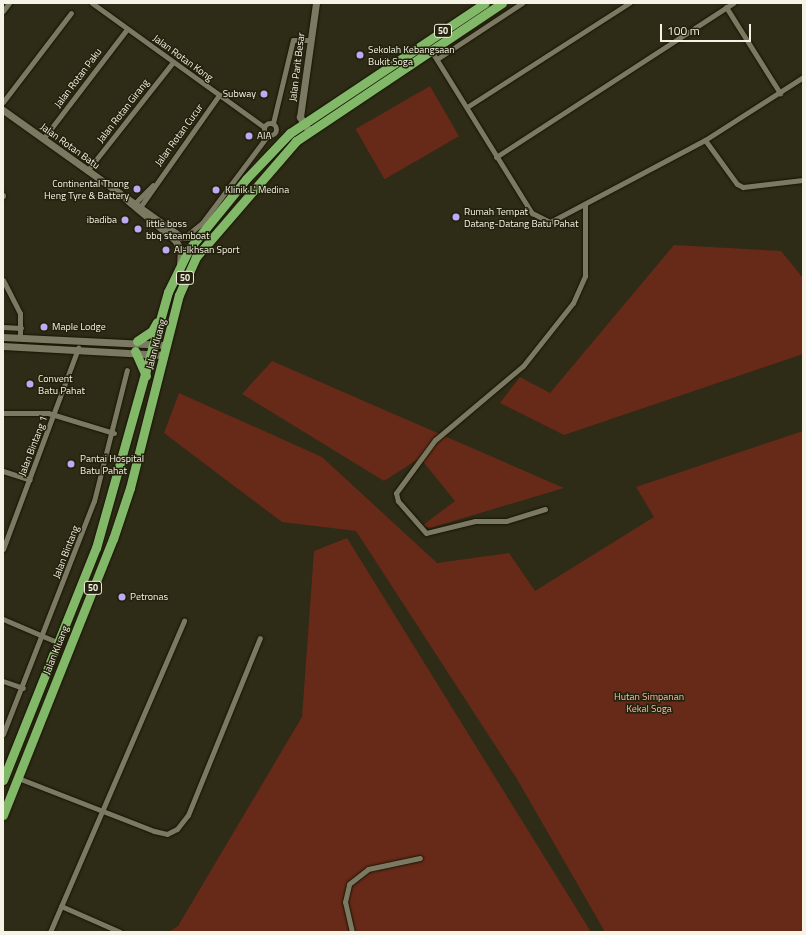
<!DOCTYPE html>
<style>
body{margin:0}
#map{position:relative;width:806px;height:935px;overflow:hidden;background:#2e2b17;font-family:"Titillium Web",sans-serif}
div>[style]{position:absolute}
[style*='--x']{left:calc(var(--x)*1px);top:calc(var(--y)*1px);width:calc(var(--w)*1px);rotate:calc(var(--a)*1deg)}
.green>*{inset:0;background:#672918;transform-origin:0 0}
.roads{filter:drop-shadow(0 0 1px #161402) drop-shadow(0 0 1px #161402)}
.street>*{height:5px;margin:-2.5px;padding:0 2.5px;transform-origin:2.5px;border-radius:2.5px;background:#7b7962}
.street>.ring{margin:-2.5px;padding:0;box-sizing:content-box;background:none;border:5px solid #7b7962;border-radius:50%}
.secondary>*{height:7px;margin:-3.5px;padding:0 3.5px;transform-origin:3.5px;border-radius:3.5px;background:#7b7962}
.highway>*{height:9px;margin:-4.5px;padding:0 4.5px;transform-origin:4.5px;border-radius:4.5px;background:#82b969}
.dots>*{width:11px;height:11px;translate:-50% -50%;box-sizing:border-box;border:2px solid #24220d;border-radius:50%}
span{translate:-50% -50%;white-space:nowrap;text-align:center;line-height:1.15;-webkit-text-stroke:3px #24220d;paint-order:stroke}
.shield-label span{padding:1px 3px;background:#24220d;border:1px solid;border-radius:3px;-webkit-text-stroke-width:0}
.shield-label{font-size:9px;color:#f4f3e6;font-weight:700}
.poi-label{font-size:10px;color:#f4f3e6}
.left{translate:0 -50%;text-align:left}
.right{translate:-100% -50%;text-align:right}
.street-label{font-size:10px;color:#f4f3e6}
.park-label{font-size:10px;color:#fabcaa}
.frame{position:absolute;inset:0;border:4px solid #f4f3e6;pointer-events:none}
.scale{position:absolute;left:660px;top:24px;width:91px;height:18px;box-sizing:border-box;border:2px solid #f4f3e6;border-top:0;padding-left:5px;font-size:12px;line-height:14px;white-space:nowrap;color:#f4f3e6;-webkit-text-stroke:3px #24220d;paint-order:stroke}
</style>
<div id="map">
<div class="green">
<i style="left:430px;top:86px;width:58px;height:86px;rotate:60deg"></i>
<i style="clip-path:polygon(674px 245px,781px 251px,803px 278px,803px 354px,564px 435px,500px 403px,520px 377px,550px 393px)"></i>
<i style="clip-path:polygon(272px 361px,564px 488px,430px 528px,423px 525px,455px 501px,420px 458px,384px 481px,242px 394px)"></i>
<i style="clip-path:polygon(179px 393px,322px 457px,437px 563px,509px 553px,535px 591px,654px 517px,636px 487px,803px 431px,803px 932px,605px 932px,517px 779px,356px 531px,282px 522px,164px 433px)"></i>
<i style="clip-path:polygon(347px 538px,591px 932px,169px 932px,178px 926px,302px 717px,314px 551px)"></i>
</div>
<div class="roads">
<div class="street">
<i style="--x:92;--y:3;--w:212;--a:35.8"></i>
<i style="--x:726;--y:7;--w:102;--a:57.9"></i>
<i style="--x:3;--y:11;--w:10;--a:-53"></i>
<i style="--x:432;--y:52;--w:190;--a:58.2"></i>
<i style="--x:532;--y:213;--w:20;--a:27"></i>
<i style="--x:550;--y:222;--w:175;--a:-27.9"></i>
<i style="--x:705;--y:140;--w:117;--a:-32.7"></i>
<i style="--x:437;--y:59;--w:102;--a:-33.4"></i>
<i style="--x:3;--y:102;--w:112;--a:-52.6"></i>
<i style="--x:467;--y:107;--w:193;--a:-32.7"></i>
<i class="ring" style="left:264px;top:123px;width:7px;height:7px"></i>
<i style="--x:273;--y:123;--w:85;--a:-76.5"></i>
<i style="--x:293;--y:40;--w:17;--a:0"></i>
<i style="--x:43;--y:139;--w:138;--a:-52.6"></i>
<i style="--x:705;--y:140;--w:54;--a:54"></i>
<i style="--x:737;--y:184;--w:7;--a:27"></i>
<i style="--x:743;--y:187;--w:60;--a:-6.7"></i>
<i style="--x:496;--y:157;--w:283;--a:-33"></i>
<i style="--x:87;--y:171;--w:139;--a:-51.7"></i>
<i style="--x:3;--y:195;--w:1;--a:90"></i>
<i style="--x:133;--y:205;--w:28;--a:-45"></i>
<i style="--x:138;--y:210;--w:141;--a:-54.8"></i>
<i style="--x:186;--y:236;--w:21;--a:-39"></i>
<i style="--x:202;--y:223;--w:110;--a:-53.1"></i>
<i style="--x:3;--y:280;--w:37;--a:63"></i>
<i style="--x:20;--y:313;--w:25;--a:90"></i>
<i style="--x:3;--y:327;--w:18;--a:3"></i>
<i style="--x:3;--y:413;--w:45;--a:0"></i>
<i style="--x:48;--y:413;--w:69;--a:16.9"></i>
<i style="--x:3;--y:471;--w:28;--a:18"></i>
<i style="--x:545;--y:509;--w:41;--a:162.9"></i>
<i style="--x:506;--y:521;--w:31;--a:180"></i>
<i style="--x:475;--y:521;--w:50;--a:166.2"></i>
<i style="--x:426;--y:533;--w:43;--a:-131.2"></i>
<i style="--x:398;--y:501;--w:8;--a:-104"></i>
<i style="--x:396;--y:493;--w:66;--a:-53.7"></i>
<i style="--x:435;--y:440;--w:115;--a:-40.1"></i>
<i style="--x:523;--y:366;--w:80;--a:-51.6"></i>
<i style="--x:573;--y:303;--w:30;--a:-66"></i>
<i style="--x:585;--y:276;--w:71;--a:-90"></i>
<i style="--x:3;--y:549;--w:215;--a:-69.5"></i>
<i style="--x:3;--y:619;--w:61;--a:23.2"></i>
<i style="--x:3;--y:681;--w:21;--a:19"></i>
<i style="--x:3;--y:734;--w:250;--a:-68.7"></i>
<i style="--x:94;--y:501;--w:135;--a:-75.9"></i>
<i style="--x:18;--y:778;--w:146;--a:21.3"></i>
<i style="--x:154;--y:831;--w:13;--a:13"></i>
<i style="--x:167;--y:834;--w:11;--a:-27"></i>
<i style="--x:177;--y:829;--w:18;--a:-52"></i>
<i style="--x:188;--y:815;--w:191;--a:-67.9"></i>
<i style="--x:61;--y:906;--w:64;--a:23.8"></i>
<i style="--x:50;--y:932;--w:339;--a:-66.7"></i>
<i style="--x:352;--y:932;--w:31;--a:-103"></i>
<i style="--x:345;--y:902;--w:18;--a:-77"></i>
<i style="--x:349;--y:884;--w:24;--a:-38"></i>
<i style="--x:368;--y:869;--w:53;--a:-11.9"></i>
</div>
<div class="secondary">
<i style="--x:3;--y:110;--w:219;--a:35.5"></i>
<i style="--x:181;--y:237;--w:17;--a:0"></i>
<i style="--x:309;--y:131;--w:17;--a:-123"></i>
<i style="--x:300;--y:117;--w:115;--a:-82"></i>
<i style="--x:126;--y:199;--w:64;--a:39.9"></i>
<i style="--x:175;--y:240;--w:12;--a:59"></i>
<i style="--x:181;--y:250;--w:14;--a:94"></i>
<i style="--x:3;--y:337;--w:163;--a:2.8"></i>
<i style="--x:3;--y:346;--w:161;--a:3.2"></i>
</div>
<div class="highway">
<i style="--x:137;--y:341;--w:18;--a:-34"></i>
<i style="--x:152;--y:331;--w:10;--a:-61"></i>
<i style="--x:135;--y:351;--w:27;--a:66"></i>
<i style="--x:3;--y:780;--w:250;--a:-68.2"></i>
<i style="--x:96;--y:548;--w:266;--a:-74.3"></i>
<i style="--x:168;--y:292;--w:48;--a:-64"></i>
<i style="--x:189;--y:249;--w:90;--a:-50.8"></i>
<i style="--x:246;--y:179;--w:64;--a:-46.3"></i>
<i style="--x:290;--y:133;--w:234;--a:-33.7"></i>
<i style="--x:3;--y:815;--w:297;--a:-68.3"></i>
<i style="--x:113;--y:539;--w:54;--a:-71.6"></i>
<i style="--x:130;--y:488;--w:199;--a:-75.8"></i>
<i style="--x:179;--y:295;--w:42;--a:-65.9"></i>
<i style="--x:196;--y:257;--w:153;--a:-49.2"></i>
<i style="--x:296;--y:141;--w:248;--a:-33.8"></i>
</div>
</div>
<div class="dots">
<i style="left:360px;top:55px;background:#bea9f5"></i>
<i style="left:264px;top:94px;background:#bea9f5"></i>
<i style="left:249px;top:136px;background:#bea9f5"></i>
<i style="left:137px;top:189px;background:#bea9f5"></i>
<i style="left:216px;top:190px;background:#bea9f5"></i>
<i style="left:456px;top:217px;background:#bea9f5"></i>
<i style="left:125px;top:220px;background:#bea9f5"></i>
<i style="left:138px;top:229px;background:#bea9f5"></i>
<i style="left:166px;top:250px;background:#bea9f5"></i>
<i style="left:44px;top:327px;background:#bea9f5"></i>
<i style="left:30px;top:384px;background:#bea9f5"></i>
<i style="left:71px;top:464px;background:#bea9f5"></i>
<i style="left:122px;top:597px;background:#bea9f5"></i>
</div>
<div class="shield-label">
<span style="left:443px;top:31px">50</span>
<span style="left:185px;top:278px">50</span>
<span style="left:93px;top:588px">50</span>
</div>
<div class="poi-label">
<span class="left" style="left:368px;top:55px">Sekolah Kebangsaan<br>Bukit Soga</span>
<span class="right" style="left:256px;top:94px">Subway</span>
<span class="left" style="left:257px;top:136px">AIA</span>
<span class="right" style="left:129px;top:189px">Continental Thong<br>Heng Tyre &amp; Battery</span>
<span class="left" style="left:225px;top:190px">Klinik L' Medina</span>
<span class="left" style="left:464px;top:217px">Rumah Tempat<br>Datang-Datang Batu Pahat</span>
<span class="right" style="left:117px;top:220px">ibadiba</span>
<span class="left" style="left:146px;top:229px">little boss<br>bbq steamboat</span>
<span class="left" style="left:174px;top:250px">Al-Ikhsan Sport</span>
<span class="left" style="left:52px;top:327px">Maple Lodge</span>
<span class="left" style="left:38px;top:384px">Convent<br>Batu Pahat</span>
<span class="left" style="left:80px;top:464px">Pantai Hospital<br>Batu Pahat</span>
<span class="left" style="left:130px;top:597px">Petronas</span>
</div>
<div class="street-label">
<span style="left:183px;top:58px;rotate:36deg">Jalan Rotan Kong</span>
<span style="left:297px;top:67px;rotate:-83deg">Jalan Parit Besar</span>
<span style="left:78px;top:78px;rotate:-53deg">Jalan Rotan Paku</span>
<span style="left:123px;top:111px;rotate:-52deg">Jalan Rotan Girang</span>
<span style="left:179px;top:135px;rotate:-54deg">Jalan Rotan Cucur</span>
<span style="left:70px;top:146px;rotate:36deg">Jalan Rotan Batu</span>
<span style="left:156px;top:344px;rotate:-75deg">Jalan Kluang</span>
<span style="left:33px;top:446px;rotate:-69deg">Jalan Bintang 1</span>
<span style="left:66px;top:552px;rotate:-69deg">Jalan Bintang</span>
<span style="left:56px;top:650px;rotate:-68deg">Jalan Kluang</span>
</div>
<div class="park-label">
<span style="left:649px;top:702px">Hutan Simpanan<br>Kekal Soga</span>
</div>
<div class="frame"></div>
<div class="scale">100 m</div>
</div>
